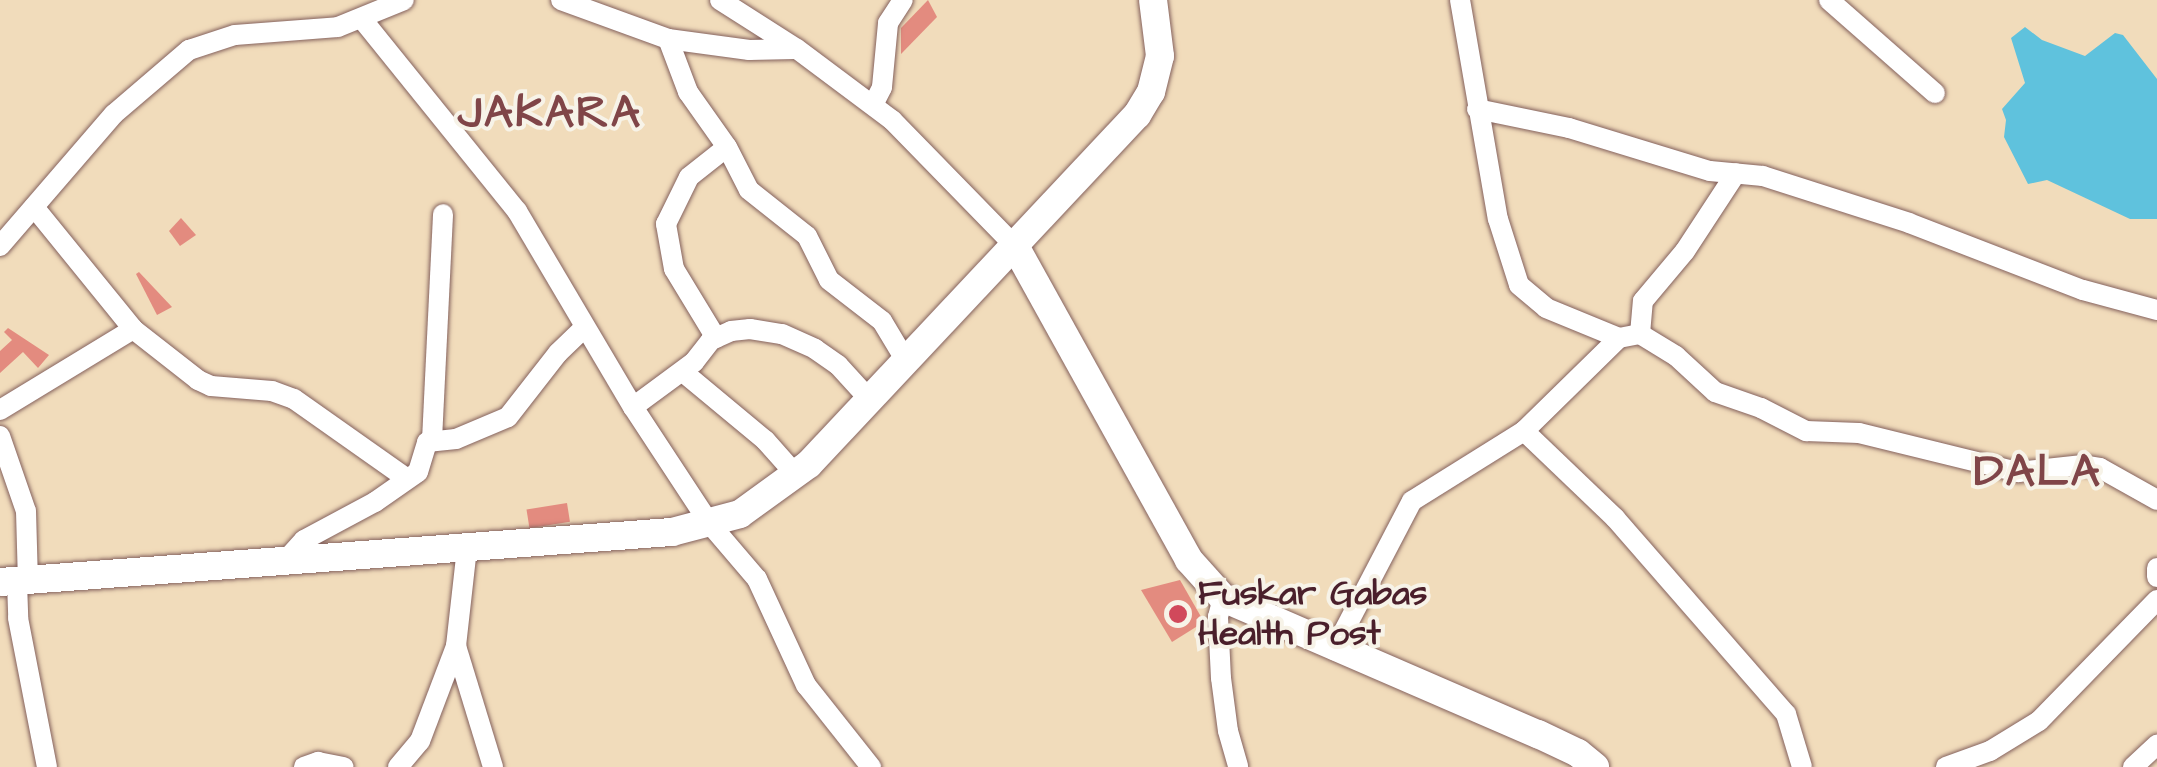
<!DOCTYPE html>
<style>
body{margin:0}
#map{position:relative;width:2157px;height:767px;overflow:hidden;background:#f1dcbb;font-family:"Architects Daughter",sans-serif}
div>[style]{position:absolute}
[style*='--x']{left:calc(var(--x)*1px);top:calc(var(--y)*1px);width:calc(var(--w)*1px);rotate:calc(var(--a)*1deg)}
.water>*{inset:0;background:#5fc2dd}
.building>*{inset:0;background:#e38b7f;transform-origin:0 0}
.roads{filter:drop-shadow(0 0 2px #84615d) drop-shadow(0 0 2px #84615d)}
.street>*{height:20px;margin:-10px;padding:0 10px;transform-origin:10px;border-radius:10px;background:#fff}
.secondary>*{height:28px;margin:-14px;padding:0 14px;transform-origin:14px;border-radius:14px;background:#fff}
.dots>*{width:28px;height:28px;translate:-50% -50%;box-sizing:border-box;border:5px solid #f7f3e8;border-radius:50%}
span{translate:-50% -50%;white-space:nowrap;text-align:center;line-height:1.15;-webkit-text-stroke:8px #f7f3e8;paint-order:stroke}
.poi-label{font-size:35px;color:#4a1f2b;font-weight:700}
.left{translate:0 -50%;text-align:left}
.district-label{font-size:45px;color:#804548;font-weight:700;letter-spacing:2.5px}
</style>
<div id="map">
<div class="water">
<i style="clip-path:polygon(2025px 27px,2042px 40px,2085px 56px,2115px 33px,2123px 35px,2157px 79px,2157px 219px,2130px 219px,2047px 180px,2028px 184px,2004px 137px,2006px 120px,2002px 109px,2025px 83px,2011px 38px)"></i>
</div>
<div class="building">
<i style="clip-path:polygon(928px 0,937px 17px,901px 54px,901px 28px)"></i>
<i style="clip-path:polygon(181px 218px,196px 235px,180px 246px,169px 231px)"></i>
<i style="clip-path:polygon(139px 272px,172px 307px,157px 315px,136px 274px)"></i>
<i style="clip-path:polygon(8px 328px,49px 355px,38px 368px,23px 352px,0 373px,0 351px,12px 340px,4px 332px)"></i>
<i style="left:567px;top:503px;width:19px;height:41px;rotate:81deg"></i>
<i style="clip-path:polygon(1180px 580px,1204px 622px,1172px 642px,1141px 590px)"></i>
</div>
<div class="roads">
<div class="street">
<i style="--x:561;--y:0;--w:114;--a:20"></i>
<i style="--x:668;--y:39;--w:82;--a:7.7"></i>
<i style="--x:749;--y:50;--w:46;--a:-1.2"></i>
<i style="--x:720;--y:0;--w:91;--a:32.5"></i>
<i style="--x:797;--y:49;--w:119;--a:36.8"></i>
<i style="--x:892;--y:120;--w:176;--a:45.7"></i>
<i style="--x:1460;--y:0;--w:222;--a:80.2"></i>
<i style="--x:1498;--y:219;--w:69;--a:72.3"></i>
<i style="--x:1519;--y:285;--w:35;--a:40"></i>
<i style="--x:1546;--y:308;--w:79;--a:22.3"></i>
<i style="--x:1829;--y:0;--w:141;--a:41.3"></i>
<i style="--x:362;--y:19;--w:247;--a:51.1"></i>
<i style="--x:517;--y:211;--w:228;--a:59.4"></i>
<i style="--x:633;--y:407;--w:140;--a:56.7"></i>
<i style="--x:710;--y:524;--w:72;--a:49.5"></i>
<i style="--x:757;--y:579;--w:117;--a:65.2"></i>
<i style="--x:806;--y:685;--w:105;--a:51.6"></i>
<i style="--x:668;--y:39;--w:57;--a:69.3"></i>
<i style="--x:688;--y:92;--w:67;--a:54.7"></i>
<i style="--x:727;--y:147;--w:48;--a:62.9"></i>
<i style="--x:749;--y:190;--w:74;--a:38.4"></i>
<i style="--x:807;--y:236;--w:49;--a:63.4"></i>
<i style="--x:829;--y:280;--w:67;--a:37.7"></i>
<i style="--x:882;--y:321;--w:47;--a:59"></i>
<i style="--x:873;--y:105;--w:20;--a:-63"></i>
<i style="--x:882;--y:87;--w:64;--a:-84.6"></i>
<i style="--x:888;--y:23;--w:27;--a:-57"></i>
<i style="--x:1477;--y:109;--w:94;--a:11.7"></i>
<i style="--x:1569;--y:128;--w:147;--a:17"></i>
<i style="--x:1710;--y:171;--w:53;--a:5.4"></i>
<i style="--x:1763;--y:176;--w:153;--a:17.8"></i>
<i style="--x:1909;--y:223;--w:186;--a:21.1"></i>
<i style="--x:2083;--y:290;--w:77;--a:15.1"></i>
<i style="--x:34;--y:207;--w:157;--a:50.9"></i>
<i style="--x:133;--y:329;--w:83;--a:38.1"></i>
<i style="--x:198;--y:380;--w:14;--a:25"></i>
<i style="--x:211;--y:386;--w:61;--a:4.7"></i>
<i style="--x:272;--y:391;--w:23;--a:20"></i>
<i style="--x:294;--y:399;--w:137;--a:35.2"></i>
<i style="--x:0;--y:246;--w:174;--a:-49.2"></i>
<i style="--x:114;--y:114;--w:99;--a:-40.5"></i>
<i style="--x:189;--y:50;--w:48;--a:-18.1"></i>
<i style="--x:235;--y:35;--w:103;--a:-4.4"></i>
<i style="--x:338;--y:27;--w:71;--a:-22.2"></i>
<i style="--x:1640;--y:334;--w:42;--a:31.4"></i>
<i style="--x:1676;--y:356;--w:53;--a:42.7"></i>
<i style="--x:1715;--y:392;--w:49;--a:19.2"></i>
<i style="--x:1761;--y:408;--w:51;--a:27.1"></i>
<i style="--x:1806;--y:431;--w:53;--a:2.2"></i>
<i style="--x:1859;--y:433;--w:164;--a:13.8"></i>
<i style="--x:2018;--y:472;--w:63;--a:-6.3"></i>
<i style="--x:2081;--y:465;--w:19;--a:9"></i>
<i style="--x:2100;--y:468;--w:65;--a:29.3"></i>
<i style="--x:716;--y:338;--w:81;--a:-121.3"></i>
<i style="--x:674;--y:269;--w:46;--a:-100.1"></i>
<i style="--x:666;--y:224;--w:52;--a:-63.9"></i>
<i style="--x:689;--y:177;--w:48;--a:-38.3"></i>
<i style="--x:683;--y:372;--w:107;--a:39.7"></i>
<i style="--x:765;--y:440;--w:48;--a:48.4"></i>
<i style="--x:633;--y:407;--w:76;--a:-36.4"></i>
<i style="--x:694;--y:362;--w:28;--a:-52"></i>
<i style="--x:711;--y:340;--w:22;--a:-24"></i>
<i style="--x:731;--y:331;--w:19;--a:-6"></i>
<i style="--x:750;--y:329;--w:32;--a:9"></i>
<i style="--x:782;--y:334;--w:36;--a:24"></i>
<i style="--x:815;--y:349;--w:28;--a:35"></i>
<i style="--x:838;--y:365;--w:47;--a:47.6"></i>
<i style="--x:0;--y:410;--w:156;--a:-31.3"></i>
<i style="--x:1524;--y:431;--w:126;--a:43.7"></i>
<i style="--x:1615;--y:518;--w:260;--a:48.9"></i>
<i style="--x:1786;--y:714;--w:55;--a:73.2"></i>
<i style="--x:0;--y:436;--w:79;--a:70.9"></i>
<i style="--x:26;--y:511;--w:70;--a:88.4"></i>
<i style="--x:432;--y:440;--w:226;--a:-87.2"></i>
<i style="--x:467;--y:548;--w:99;--a:96.4"></i>
<i style="--x:456;--y:646;--w:127;--a:73"></i>
<i style="--x:286;--y:560;--w:27;--a:-48"></i>
<i style="--x:304;--y:540;--w:81;--a:-28.2"></i>
<i style="--x:375;--y:502;--w:52;--a:-34.9"></i>
<i style="--x:418;--y:472;--w:31;--a:-73"></i>
<i style="--x:427;--y:442;--w:29;--a:-6"></i>
<i style="--x:456;--y:439;--w:56;--a:-22.9"></i>
<i style="--x:508;--y:417;--w:81;--a:-52"></i>
<i style="--x:558;--y:353;--w:35;--a:-44"></i>
<i style="--x:2157;--y:568;--w:9;--a:90"></i>
<i style="--x:17;--y:582;--w:36;--a:88"></i>
<i style="--x:18;--y:618;--w:152;--a:79"></i>
<i style="--x:1223;--y:598;--w:20;--a:105"></i>
<i style="--x:1218;--y:617;--w:61;--a:87.2"></i>
<i style="--x:1221;--y:678;--w:53;--a:82.5"></i>
<i style="--x:1228;--y:731;--w:37;--a:74"></i>
<i style="--x:1334;--y:650;--w:168;--a:-62.4"></i>
<i style="--x:1412;--y:501;--w:132;--a:-32"></i>
<i style="--x:1524;--y:431;--w:133;--a:-44.4"></i>
<i style="--x:1619;--y:338;--w:21;--a:-11"></i>
<i style="--x:1640;--y:334;--w:33;--a:-85"></i>
<i style="--x:1643;--y:301;--w:65;--a:-50"></i>
<i style="--x:1685;--y:251;--w:93;--a:-56.8"></i>
<i style="--x:304;--y:767;--w:15;--a:-20"></i>
<i style="--x:318;--y:762;--w:26;--a:11"></i>
<i style="--x:398;--y:767;--w:34;--a:-50"></i>
<i style="--x:420;--y:741;--w:102;--a:-69.2"></i>
<i style="--x:1946;--y:767;--w:47;--a:-20"></i>
<i style="--x:1990;--y:751;--w:57;--a:-31.5"></i>
<i style="--x:2039;--y:721;--w:169;--a:-45.7"></i>
<i style="--x:2133;--y:767;--w:33;--a:-43"></i>
</div>
<div class="secondary">
<i style="--x:1015;--y:246;--w:359;--a:61"></i>
<i style="--x:1189;--y:560;--w:51;--a:48.2"></i>
<i style="--x:1223;--y:598;--w:343;--a:23.4"></i>
<i style="--x:1538;--y:734;--w:44;--a:25.4"></i>
<i style="--x:1578;--y:753;--w:22;--a:39"></i>
<i style="--x:0;--y:582;--w:674;--a:-4.26"></i>
<i style="--x:672;--y:532;--w:70;--a:-14.8"></i>
<i style="--x:740;--y:514;--w:85;--a:-35.9"></i>
<i style="--x:809;--y:464;--w:479;--a:-46.8"></i>
<i style="--x:1137;--y:115;--w:27;--a:-59"></i>
<i style="--x:1151;--y:92;--w:37;--a:-76"></i>
<i style="--x:1160;--y:56;--w:56;--a:-97.1"></i>
</div>
</div>
<div class="dots">
<i style="left:1178px;top:614px;background:#d1495b"></i>
</div>
<div class="poi-label">
<span class="left" style="left:1198px;top:614px">Fuskar Gabas<br>Health Post</span>
</div>
<div class="district-label">
<span style="left:550px;top:114px">JAKARA</span>
<span style="left:2038px;top:473px">DALA</span>
</div>
</div>
